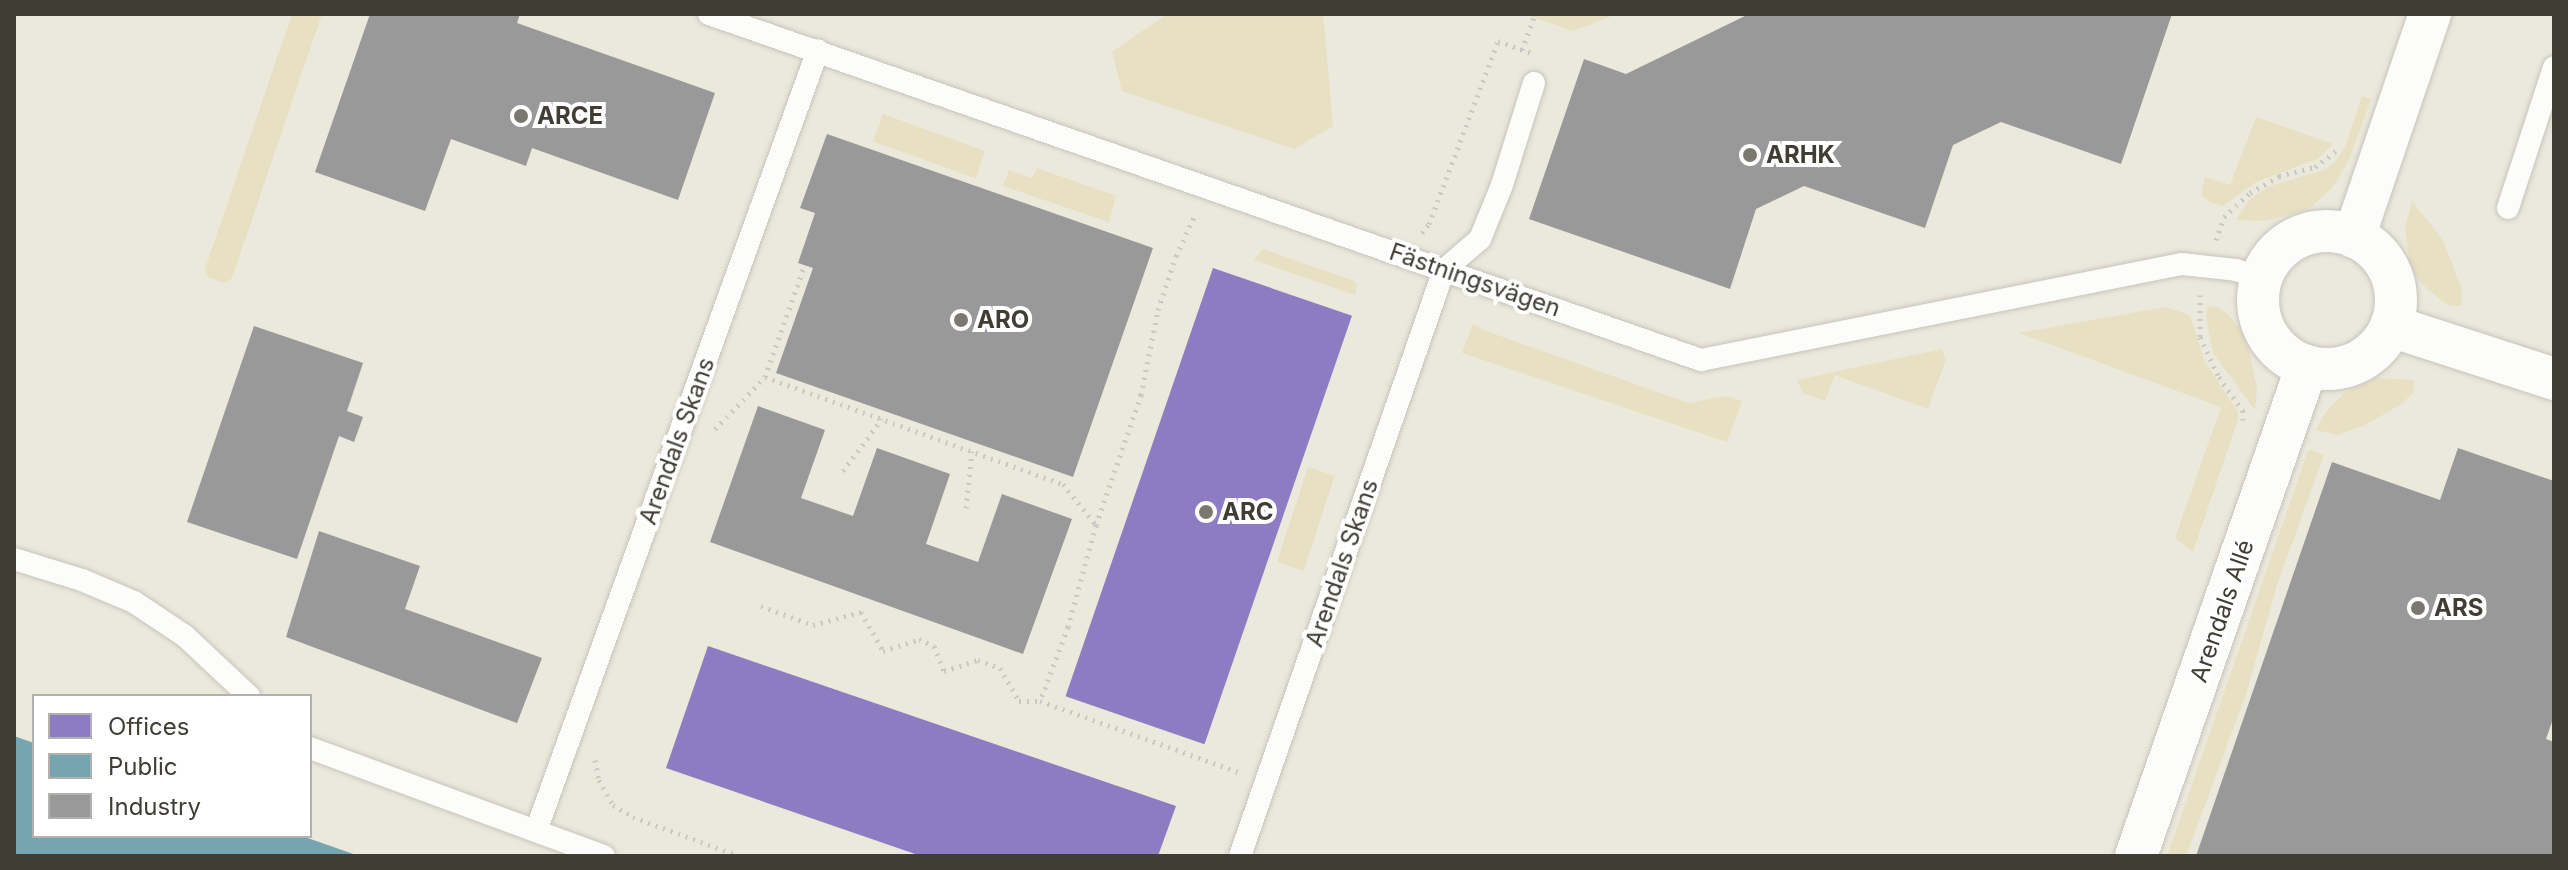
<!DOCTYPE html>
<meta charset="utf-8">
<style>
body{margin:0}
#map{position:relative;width:2568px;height:870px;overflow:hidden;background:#ebe8dc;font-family:Inter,sans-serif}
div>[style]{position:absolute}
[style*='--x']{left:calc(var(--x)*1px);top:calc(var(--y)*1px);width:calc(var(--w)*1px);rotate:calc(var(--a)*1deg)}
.green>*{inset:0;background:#e8e0c2;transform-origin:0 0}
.offices>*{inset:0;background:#8e7cc3;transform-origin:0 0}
.public>*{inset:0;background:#76a5af}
.industry>*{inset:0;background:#999}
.path>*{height:5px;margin-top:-2.5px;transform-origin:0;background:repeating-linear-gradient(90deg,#cac8c5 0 2px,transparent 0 8px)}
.roads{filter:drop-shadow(0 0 2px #c7c4bb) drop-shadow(0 0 2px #c7c4bb)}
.lane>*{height:22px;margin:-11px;padding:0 11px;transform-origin:11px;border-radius:11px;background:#fcfcfa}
.street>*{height:42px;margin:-21px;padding:0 21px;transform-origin:21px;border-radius:21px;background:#fcfcfa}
.street>.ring{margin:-21px;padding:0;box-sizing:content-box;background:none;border:42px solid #fcfcfa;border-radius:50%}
.dots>*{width:22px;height:22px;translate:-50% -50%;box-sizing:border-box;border:4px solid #fff;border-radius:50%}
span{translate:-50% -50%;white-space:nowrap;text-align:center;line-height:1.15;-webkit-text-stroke:8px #fff;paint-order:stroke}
.poi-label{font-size:24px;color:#3f3d34;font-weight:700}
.left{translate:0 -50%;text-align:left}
.street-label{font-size:24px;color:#3f3d34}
.frame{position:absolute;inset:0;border:16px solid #3f3d34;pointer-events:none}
.legend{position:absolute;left:32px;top:694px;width:280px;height:144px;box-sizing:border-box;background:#fff;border:2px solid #b2b1ae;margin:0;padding:10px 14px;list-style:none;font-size:24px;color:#3f3d34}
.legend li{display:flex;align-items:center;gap:16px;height:40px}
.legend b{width:40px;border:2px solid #b2b1ae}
</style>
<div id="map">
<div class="green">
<i style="clip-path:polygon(292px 14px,322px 14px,232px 278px,225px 283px,208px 277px,205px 269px)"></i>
<i style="clip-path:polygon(1167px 14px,1323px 14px,1333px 126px,1294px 149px,1122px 91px,1112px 52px)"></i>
<i style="clip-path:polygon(1524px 14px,1617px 14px,1573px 31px)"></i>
<i style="clip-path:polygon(2362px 96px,2371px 99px,2349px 160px,2333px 187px,2310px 208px,2288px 215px,2263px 221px,2236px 220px,2249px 200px,2270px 186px,2324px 170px,2335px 162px,2345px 147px)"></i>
<i style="left:883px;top:114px;width:109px;height:29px;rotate:20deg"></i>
<i style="clip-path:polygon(2256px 117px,2333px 144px,2317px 159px,2256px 182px,2223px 206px,2210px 202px,2201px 195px,2205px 177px,2230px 185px)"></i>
<i style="clip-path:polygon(1037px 168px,1116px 196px,1109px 222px,1003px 186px,1009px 170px,1032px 178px)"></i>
<i style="clip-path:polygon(2412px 201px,2443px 240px,2462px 290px,2461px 306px,2447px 305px,2421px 283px,2410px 265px,2405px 228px)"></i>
<i style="clip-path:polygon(1263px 249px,1354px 281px,1357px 285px,1355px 295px,1254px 260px)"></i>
<i style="clip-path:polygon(2208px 306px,2217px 307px,2228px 314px,2246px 337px,2257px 388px,2255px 410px,2213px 353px,2206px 316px)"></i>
<i style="clip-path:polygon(2165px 307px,2190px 315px,2205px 362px,2238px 412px,2238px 419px,2193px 552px,2175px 538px,2221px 407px,2019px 333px)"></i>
<i style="clip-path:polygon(1473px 324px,1486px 331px,1688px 403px,1726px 396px,1742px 401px,1727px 442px,1462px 353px)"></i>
<i style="clip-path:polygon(1942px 349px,1946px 359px,1928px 409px,1835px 375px,1825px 401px,1803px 393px,1797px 380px)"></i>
<i style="clip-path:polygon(2377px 378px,2414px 380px,2413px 393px,2400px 405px,2365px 425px,2338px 435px,2316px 430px,2325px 413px,2343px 394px)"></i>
<i style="clip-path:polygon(2311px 450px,2324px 455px,2277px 585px,2246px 694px,2186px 856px,2167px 856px,2308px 451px)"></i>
<i style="left:1308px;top:467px;width:28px;height:100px;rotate:18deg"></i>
</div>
<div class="offices">
<i style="left:1213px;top:268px;width:147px;height:453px;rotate:19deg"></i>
<i style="clip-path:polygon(708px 646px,1176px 806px,1158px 856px,921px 856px,666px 768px)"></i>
</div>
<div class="public">
<i style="clip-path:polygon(14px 736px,34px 743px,34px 836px,302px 836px,359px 856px,14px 856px)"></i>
</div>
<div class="industry">
<i style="clip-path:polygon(370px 14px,520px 14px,517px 23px,715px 93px,678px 200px,532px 148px,526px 166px,451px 139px,425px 211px,315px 172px)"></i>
<i style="clip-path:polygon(1749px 14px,2172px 14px,2121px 164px,2001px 122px,1953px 145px,1925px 228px,1804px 186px,1756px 209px,1730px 289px,1529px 219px,1584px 59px,1626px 74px)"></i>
<i style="clip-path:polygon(827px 134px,1153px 248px,1073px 477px,776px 373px,813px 268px,798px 263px,815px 213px,800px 208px)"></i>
<i style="clip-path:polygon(254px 326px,363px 363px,347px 411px,363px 417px,354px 442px,339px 436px,297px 559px,187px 522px)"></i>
<i style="clip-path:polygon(758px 406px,825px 430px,801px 498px,853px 516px,877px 448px,950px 474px,926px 544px,978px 562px,1002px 494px,1072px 519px,1023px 654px,710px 542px)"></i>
<i style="clip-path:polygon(2458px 448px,2554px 481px,2554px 716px,2546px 739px,2554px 742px,2554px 856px,2196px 856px,2332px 462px,2440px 500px)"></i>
<i style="clip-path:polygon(319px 531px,420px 566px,405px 609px,542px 658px,517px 723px,286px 637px)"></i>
</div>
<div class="path">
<i style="--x:1522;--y:50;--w:38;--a:-70"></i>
<i style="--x:1422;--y:233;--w:11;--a:-52"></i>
<i style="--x:1429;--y:224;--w:196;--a:-69.3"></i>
<i style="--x:1498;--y:41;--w:35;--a:20"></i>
<i style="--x:2216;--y:240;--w:24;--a:-71"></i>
<i style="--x:2224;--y:217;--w:35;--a:-43"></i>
<i style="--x:2250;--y:193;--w:34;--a:-30"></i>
<i style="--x:2279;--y:176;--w:37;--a:-14"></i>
<i style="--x:2315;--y:167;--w:31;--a:-37"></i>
<i style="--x:2200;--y:295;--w:42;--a:90"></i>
<i style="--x:2200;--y:337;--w:44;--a:64.6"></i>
<i style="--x:2219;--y:377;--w:42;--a:54.8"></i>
<i style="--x:2243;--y:411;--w:9;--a:90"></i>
<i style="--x:765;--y:377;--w:117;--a:-70.5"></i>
<i style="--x:715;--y:429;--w:72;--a:-46.1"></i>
<i style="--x:765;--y:377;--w:317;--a:19.8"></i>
<i style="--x:1063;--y:484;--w:53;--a:51.2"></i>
<i style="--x:1096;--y:525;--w:138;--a:-70.9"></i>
<i style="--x:1141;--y:395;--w:87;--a:-78.7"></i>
<i style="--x:1158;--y:310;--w:57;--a:-71.6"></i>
<i style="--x:1176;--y:256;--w:47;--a:-65.1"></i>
<i style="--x:843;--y:471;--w:65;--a:-53.1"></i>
<i style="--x:966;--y:508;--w:57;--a:-84"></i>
<i style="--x:1096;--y:525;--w:106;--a:105.4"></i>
<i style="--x:1068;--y:627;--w:79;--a:110.7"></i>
<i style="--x:1040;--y:701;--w:210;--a:19.7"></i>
<i style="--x:761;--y:606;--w:55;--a:20.1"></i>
<i style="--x:813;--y:625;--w:50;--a:-15.2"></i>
<i style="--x:861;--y:612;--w:45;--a:60.6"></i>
<i style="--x:883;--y:651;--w:38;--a:-18"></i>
<i style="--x:919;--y:639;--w:17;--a:25"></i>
<i style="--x:934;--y:646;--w:27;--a:68"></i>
<i style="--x:944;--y:671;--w:36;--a:-18"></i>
<i style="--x:978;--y:660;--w:23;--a:20"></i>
<i style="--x:1000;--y:668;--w:38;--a:60"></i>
<i style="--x:1019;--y:701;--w:21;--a:0"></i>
<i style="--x:595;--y:760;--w:20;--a:79"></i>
<i style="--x:599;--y:780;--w:29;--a:61"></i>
<i style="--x:613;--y:805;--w:23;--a:31"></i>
<i style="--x:633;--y:817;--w:113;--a:20.2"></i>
</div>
<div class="roads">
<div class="lane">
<i style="--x:709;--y:14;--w:1051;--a:19.23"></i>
<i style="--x:1701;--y:360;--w:490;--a:-11.3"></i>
<i style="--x:2182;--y:264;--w:54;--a:6.3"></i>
<i style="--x:2236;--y:270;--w:26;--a:18"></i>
<i style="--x:2508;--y:208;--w:148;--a:-71.9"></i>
<i style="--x:14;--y:559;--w:71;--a:17.2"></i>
<i style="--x:82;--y:580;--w:56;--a:22.9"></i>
<i style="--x:134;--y:602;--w:61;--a:33.7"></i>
<i style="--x:185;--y:636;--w:88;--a:43.2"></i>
<i style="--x:310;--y:748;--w:313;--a:20.2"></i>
<i style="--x:536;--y:831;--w:830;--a:-70.15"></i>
<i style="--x:1240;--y:856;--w:620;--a:-70.81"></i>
<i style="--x:1444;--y:270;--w:48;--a:-40.7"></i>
<i style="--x:1480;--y:239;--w:58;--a:-67.8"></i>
<i style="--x:1502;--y:185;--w:107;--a:-72.6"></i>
</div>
<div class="street">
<i class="ring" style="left:2258px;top:231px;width:96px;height:96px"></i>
<i style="--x:2354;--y:237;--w:236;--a:-71.2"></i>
<i style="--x:2391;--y:326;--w:171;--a:18"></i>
<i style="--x:2136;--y:856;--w:519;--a:-70.76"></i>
</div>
</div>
<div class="dots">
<i style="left:521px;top:116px;background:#7b796f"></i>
<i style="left:1750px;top:155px;background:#7b796f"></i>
<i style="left:961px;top:320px;background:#7b796f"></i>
<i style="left:1206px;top:512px;background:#7b796f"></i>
<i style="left:2418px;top:608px;background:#7b796f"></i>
</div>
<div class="poi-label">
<span class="left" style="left:537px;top:116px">ARCE</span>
<span class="left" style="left:1766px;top:155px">ARHK</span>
<span class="left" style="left:977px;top:320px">ARO</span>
<span class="left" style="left:1222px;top:512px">ARC</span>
<span class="left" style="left:2434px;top:608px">ARS</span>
</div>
<div class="street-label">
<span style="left:1475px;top:280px;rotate:19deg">Fästningsvägen</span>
<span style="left:677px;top:441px;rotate:-70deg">Arendals Skans</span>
<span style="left:1342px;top:563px;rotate:-71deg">Arendals Skans</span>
<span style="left:2222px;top:611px;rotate:-71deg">Arendals Allé</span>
</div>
<div class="frame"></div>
<ul class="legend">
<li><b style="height:22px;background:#8e7cc3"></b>Offices</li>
<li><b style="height:22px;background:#76a5af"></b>Public</li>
<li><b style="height:22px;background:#999"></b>Industry</li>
</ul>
</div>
